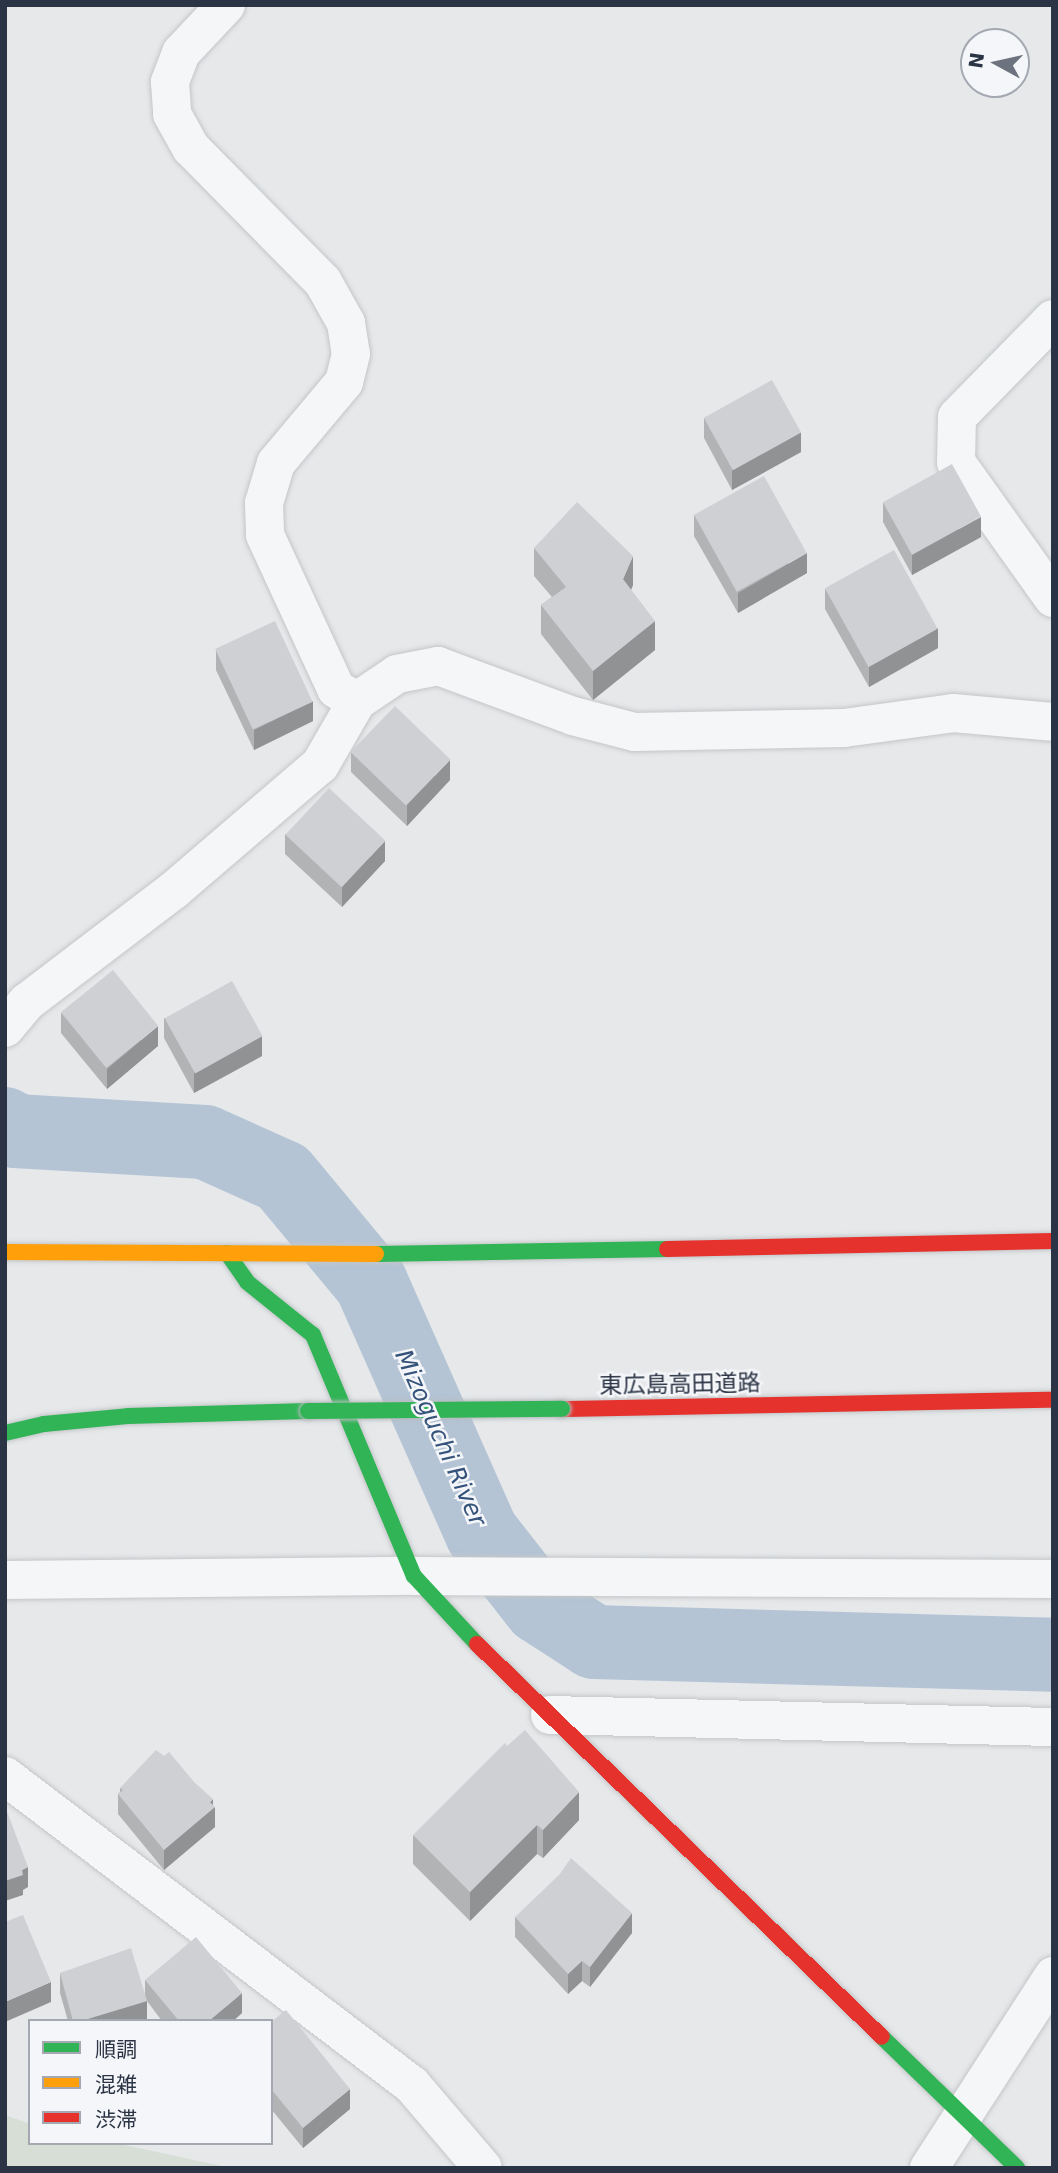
<!DOCTYPE html>
<meta charset="utf-8">
<style>
body{margin:0}
#map{position:relative;width:1058px;height:2173px;overflow:hidden;background:#e6e8ea;font-family:"DejaVu Sans","Noto Sans JP",sans-serif}
div>[style]{position:absolute}
[style*='--x']{left:calc(var(--x)*1px);top:calc(var(--y)*1px);width:calc(var(--w)*1px);rotate:calc(var(--a)*1deg)}
.green>*{inset:0;background:#d6ded6}
.river>*{height:74px;margin:-37px;padding:0 37px;transform-origin:37px;border-radius:37px;background:#b4c4d5}
.roads{filter:drop-shadow(0 0 2px #c4c6c8) drop-shadow(0 0 2px #c4c6c8)}
.street>*{height:38px;margin:-19px;padding:0 19px;transform-origin:19px;border-radius:19px;background:#f5f6f7}
.fast>*{height:16px;margin:-8px;padding:0 8px;transform-origin:8px;border-radius:8px;background:#30b455}
.slow>*{height:16px;margin:-8px;padding:0 8px;transform-origin:8px;border-radius:8px;background:#ff9f0a}
.jam>*{height:16px;margin:-8px;padding:0 8px;transform-origin:8px;border-radius:8px;background:#e5322d}
.bridges{filter:drop-shadow(0 0 2px #b8bbbf) drop-shadow(0 0 2px #b8bbbf)}
.fast-bridge>*{height:16px;margin:-8px;padding:0 8px;transform-origin:8px;border-radius:8px;background:#30b455}
.wall>*{inset:0;background:#b1b3b5}
.shaded-wall>*{inset:0;background:#909294}
.building>*{inset:0;background:#ced0d3;transform-origin:0 0}
span{translate:-50% -50%;white-space:nowrap;text-align:center;line-height:1.15;-webkit-text-stroke:5px #f4f6f9;paint-order:stroke}
.street-label{font-size:23px;color:#2b3445}
.water-label{font-size:24px;color:#34527a;font-style:italic}
.frame{position:absolute;inset:0;border:7px solid #2b3445;pointer-events:none}
.legend{position:absolute;left:28px;top:2019px;width:245px;height:126px;box-sizing:border-box;background:#f4f6f9;border:2px solid #a4a8b1;margin:0;padding:9px 12px;list-style:none;font-size:21px;color:#2b3445}
.legend li{display:flex;align-items:center;gap:14px;height:35px}
.legend b{width:35px;border:2px solid #a4a8b1}
.north{position:absolute;left:960px;top:28px;width:70px;height:70px;box-sizing:border-box;background:#f4f6f9;border:2px solid #a4a8b1;border-radius:50%;rotate:278deg;font-size:19px;font-weight:700;line-height:28px;text-align:center;color:#2b3445}
.north::after{content:'';display:block;margin:auto;width:24px;height:32px;background:#6c737f;clip-path:polygon(50% 0,100% 100%,50% 72%,0 100%)}
</style>
<div id="map">
<div class="green">
<i style="clip-path:polygon(5px 2115px,30px 2124px,30px 2143px,115px 2143px,231px 2168px,5px 2168px)"></i>
</div>
<div class="river">
<i style="--x:5;--y:1124;--w:12;--a:35"></i>
<i style="--x:15;--y:1131;--w:190;--a:3.3"></i>
<i style="--x:205;--y:1142;--w:85;--a:24.2"></i>
<i style="--x:283;--y:1177;--w:138;--a:50.3"></i>
<i style="--x:371;--y:1283;--w:274;--a:66.1"></i>
<i style="--x:482;--y:1533;--w:94;--a:51.9"></i>
<i style="--x:540;--y:1607;--w:64;--a:32.9"></i>
<i style="--x:594;--y:1642;--w:459;--a:1.6"></i>
</div>
<div class="roads">
<div class="street">
<i style="--x:226;--y:5;--w:66;--a:133.2"></i>
<i style="--x:181;--y:53;--w:31;--a:111"></i>
<i style="--x:170;--y:82;--w:32;--a:86"></i>
<i style="--x:172;--y:114;--w:39;--a:61"></i>
<i style="--x:191;--y:148;--w:188;--a:45.4"></i>
<i style="--x:323;--y:282;--w:47;--a:60.7"></i>
<i style="--x:346;--y:323;--w:31;--a:81"></i>
<i style="--x:351;--y:354;--w:29;--a:104"></i>
<i style="--x:344;--y:382;--w:106;--a:130"></i>
<i style="--x:276;--y:463;--w:42;--a:106.7"></i>
<i style="--x:264;--y:503;--w:32;--a:88"></i>
<i style="--x:265;--y:535;--w:170;--a:65.2"></i>
<i style="--x:336;--y:689;--w:24;--a:30"></i>
<i style="--x:1053;--y:319;--w:137;--a:134.4"></i>
<i style="--x:957;--y:417;--w:45;--a:91.3"></i>
<i style="--x:956;--y:462;--w:167;--a:54.5"></i>
<i style="--x:5;--y:1028;--w:34;--a:-50"></i>
<i style="--x:27;--y:1002;--w:185;--a:-37.3"></i>
<i style="--x:174;--y:890;--w:192;--a:-40.6"></i>
<i style="--x:320;--y:765;--w:74;--a:-60"></i>
<i style="--x:357;--y:701;--w:48;--a:-34"></i>
<i style="--x:397;--y:674;--w:42;--a:-11"></i>
<i style="--x:438;--y:666;--w:144;--a:20.3"></i>
<i style="--x:573;--y:716;--w:64;--a:14.5"></i>
<i style="--x:635;--y:732;--w:209;--a:-1.1"></i>
<i style="--x:844;--y:728;--w:110;--a:-7.8"></i>
<i style="--x:953;--y:713;--w:100;--a:5.1"></i>
<i style="--x:5;--y:1580;--w:409;--a:-0.6"></i>
<i style="--x:414;--y:1576;--w:639;--a:0.27"></i>
<i style="--x:550;--y:1715;--w:503;--a:1.37"></i>
<i style="--x:5;--y:1776;--w:511;--a:37.21"></i>
<i style="--x:412;--y:2085;--w:109;--a:49.5"></i>
<i style="--x:929;--y:2168;--w:229;--a:-57.1"></i>
</div>
<div class="fast">
<i style="--x:227;--y:1253;--w:35;--a:55"></i>
<i style="--x:247;--y:1282;--w:85;--a:38.8"></i>
<i style="--x:313;--y:1335;--w:261;--a:67.3"></i>
<i style="--x:414;--y:1576;--w:93;--a:47.2"></i>
<i style="--x:376;--y:1254;--w:291;--a:-1"></i>
<i style="--x:5;--y:1433;--w:40;--a:-13"></i>
<i style="--x:44;--y:1424;--w:84;--a:-5.4"></i>
<i style="--x:128;--y:1416;--w:180;--a:-1.6"></i>
<i style="--x:882;--y:2037;--w:188;--a:44.1"></i>
</div>
<div class="slow">
<i style="--x:5;--y:1252;--w:371;--a:0.3"></i>
</div>
<div class="jam">
<i style="--x:667;--y:1249;--w:386;--a:-1.2"></i>
<i style="--x:562;--y:1409;--w:491;--a:-1.1"></i>
<i style="--x:477;--y:1644;--w:564;--a:44.14"></i>
</div>
</div>
<div class="bridges">
<div class="fast-bridge">
<i style="--x:308;--y:1411;--w:254;--a:-0.5"></i>
</div>
</div>
<div class="wall">
<i style="clip-path:polygon(704px 418px,801px 452px,732px 490px,704px 438px)"></i>
<i style="clip-path:polygon(883px 502px,981px 537px,912px 575px,883px 522px)"></i>
<i style="clip-path:polygon(694px 515px,807px 573px,738px 613px,694px 536px)"></i>
<i style="clip-path:polygon(534px 548px,633px 585px,631px 590px,655px 650px,593px 700px,541px 634px,541px 605px,552px 597px,534px 576px)"></i>
<i style="clip-path:polygon(825px 589px,938px 648px,869px 687px,825px 609px)"></i>
<i style="clip-path:polygon(216px 650px,313px 721px,254px 750px,216px 670px)"></i>
<i style="clip-path:polygon(351px 752px,450px 780px,407px 826px,351px 772px)"></i>
<i style="clip-path:polygon(285px 834px,385px 861px,342px 907px,285px 854px)"></i>
<i style="clip-path:polygon(61px 1013px,158px 1046px,107px 1089px,61px 1033px)"></i>
<i style="clip-path:polygon(164px 1018px,262px 1056px,194px 1093px,164px 1038px)"></i>
<i style="clip-path:polygon(120px 1788px,213px 1805px,215px 1827px,164px 1870px,118px 1814px,118px 1794px,120px 1792px)"></i>
<i style="clip-path:polygon(579px 1820px,543px 1858px,537px 1854px,470px 1921px,413px 1864px,413px 1835px)"></i>
<i style="clip-path:polygon(515px 1917px,632px 1933px,590px 1987px,582px 1981px,568px 1994px,515px 1937px)"></i>
<i style="clip-path:polygon(60px 1973px,145px 1997px,145px 1980px,242px 2013px,233px 2021px,162px 2021px,147px 2001px,147px 2021px,68px 2021px,60px 1993px)"></i>
<i style="clip-path:polygon(271px 2022px,350px 2109px,303px 2148px,271px 2109px)"></i>
</div>
<div class="shaded-wall">
<i style="clip-path:polygon(801px 432px,801px 452px,732px 490px,732px 470px)"></i>
<i style="clip-path:polygon(981px 517px,981px 537px,912px 575px,912px 555px)"></i>
<i style="clip-path:polygon(807px 553px,807px 573px,738px 613px,738px 593px)"></i>
<i style="clip-path:polygon(633px 556px,633px 585px,623px 608px,623px 579px)"></i>
<i style="clip-path:polygon(655px 621px,655px 650px,593px 700px,593px 671px)"></i>
<i style="clip-path:polygon(938px 628px,938px 648px,869px 687px,869px 667px)"></i>
<i style="clip-path:polygon(313px 701px,313px 721px,254px 750px,254px 730px)"></i>
<i style="clip-path:polygon(450px 760px,450px 780px,407px 826px,407px 805px)"></i>
<i style="clip-path:polygon(385px 841px,385px 861px,342px 907px,342px 887px)"></i>
<i style="clip-path:polygon(158px 1026px,158px 1046px,107px 1089px,107px 1069px)"></i>
<i style="clip-path:polygon(262px 1036px,262px 1056px,194px 1093px,194px 1073px)"></i>
<i style="clip-path:polygon(579px 1792px,579px 1820px,543px 1858px,543px 1830px)"></i>
<i style="clip-path:polygon(213px 1799px,213px 1808px,215px 1807px,215px 1827px,164px 1870px,164px 1850px)"></i>
<i style="clip-path:polygon(537px 1825px,537px 1854px,470px 1921px,470px 1892px)"></i>
<i style="clip-path:polygon(28px 1867px,28px 1887px,23px 1890px,23px 1895px,5px 1901px,5px 1881px,22px 1870px)"></i>
<i style="clip-path:polygon(632px 1913px,632px 1933px,590px 1987px,590px 1967px)"></i>
<i style="clip-path:polygon(582px 1961px,582px 1981px,568px 1994px,568px 1974px)"></i>
<i style="clip-path:polygon(51px 1982px,51px 2002px,5px 2022px,5px 2002px)"></i>
<i style="clip-path:polygon(242px 1993px,242px 2013px,233px 2021px,209px 2021px)"></i>
<i style="clip-path:polygon(147px 2001px,147px 2021px,81px 2021px)"></i>
<i style="clip-path:polygon(350px 2089px,350px 2109px,303px 2148px,303px 2128px)"></i>
</div>
<div class="building">
<i style="left:772px;top:380px;width:60px;height:78px;rotate:61deg"></i>
<i style="left:952px;top:464px;width:60px;height:79px;rotate:61deg"></i>
<i style="left:764px;top:476px;width:88px;height:80px;rotate:61deg"></i>
<i style="clip-path:polygon(577px 502px,633px 556px,623px 579px,655px 621px,593px 671px,541px 605px,566px 587px,534px 548px)"></i>
<i style="left:894px;top:550px;width:90px;height:79px;rotate:61deg"></i>
<i style="left:275px;top:621px;width:89px;height:66px;rotate:65deg"></i>
<i style="left:395px;top:706px;width:77px;height:64px;rotate:44deg"></i>
<i style="left:329px;top:788px;width:77px;height:64px;rotate:43deg"></i>
<i style="left:113px;top:970px;width:72px;height:67px;rotate:51deg"></i>
<i style="left:232px;top:981px;width:63px;height:77px;rotate:61deg"></i>
<i style="clip-path:polygon(525px 1730px,579px 1792px,543px 1830px,537px 1825px,470px 1892px,413px 1835px,505px 1743px,507px 1746px)"></i>
<i style="clip-path:polygon(156px 1750px,164px 1756px,169px 1752px,195px 1783px,213px 1799px,210px 1802px,215px 1807px,164px 1850px,118px 1794px,123px 1790px,120px 1788px)"></i>
<i style="clip-path:polygon(6px 1809px,28px 1867px,22px 1870px,23px 1875px,5px 1881px)"></i>
<i style="clip-path:polygon(571px 1858px,632px 1913px,590px 1967px,582px 1961px,568px 1974px,515px 1917px,559px 1875px)"></i>
<i style="clip-path:polygon(23px 1915px,51px 1982px,5px 2002px,5px 1922px)"></i>
<i style="clip-path:polygon(196px 1937px,242px 1993px,209px 2021px,179px 2021px,145px 1980px)"></i>
<i style="clip-path:polygon(131px 1948px,147px 2001px,81px 2021px,73px 2021px,60px 1973px)"></i>
<i style="clip-path:polygon(286px 2010px,350px 2089px,303px 2128px,271px 2089px,271px 2022px)"></i>
</div>
<div class="street-label">
<span style="left:680px;top:1384px;rotate:-1deg">東広島高田道路</span>
</div>
<div class="water-label">
<span style="left:440px;top:1438px;rotate:66deg">Mizoguchi River</span>
</div>
<div class="frame"></div>
<ul class="legend">
<li><b style="height:9px;background:#30b455"></b>順調</li>
<li><b style="height:9px;background:#ff9f0a"></b>混雑</li>
<li><b style="height:9px;background:#e5322d"></b>渋滞</li>
</ul>
<div class="north">N</div>
</div>
